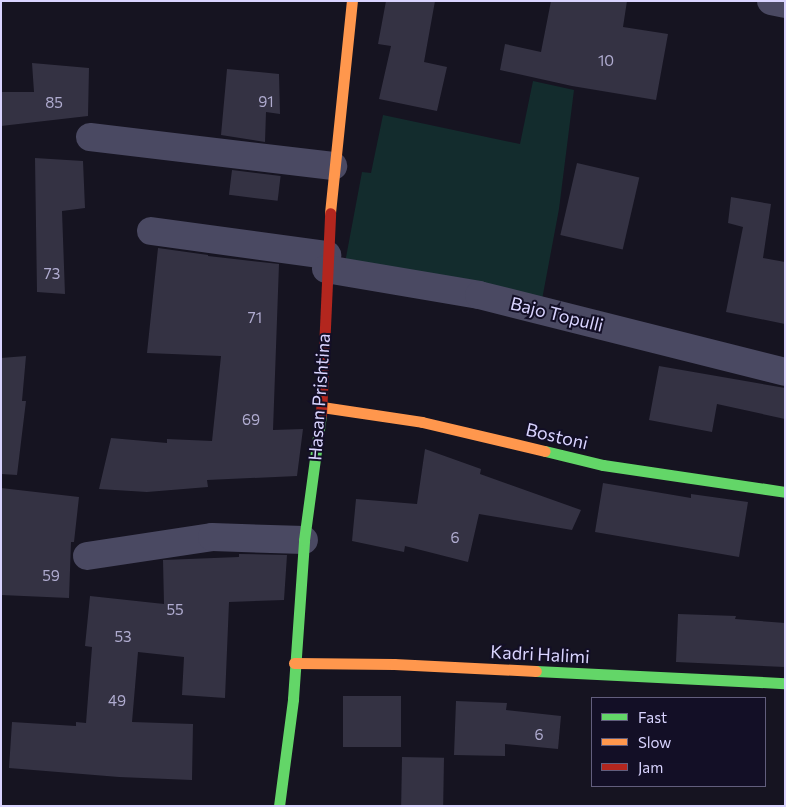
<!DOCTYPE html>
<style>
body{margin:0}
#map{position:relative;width:786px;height:807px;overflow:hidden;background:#161421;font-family:Commissioner,sans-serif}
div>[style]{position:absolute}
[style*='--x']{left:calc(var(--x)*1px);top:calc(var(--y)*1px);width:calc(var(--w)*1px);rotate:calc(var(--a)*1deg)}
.green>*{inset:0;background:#132c2d}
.building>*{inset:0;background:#343243;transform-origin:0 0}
.street>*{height:28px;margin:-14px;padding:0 14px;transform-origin:14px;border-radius:14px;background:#4a4962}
.fast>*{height:11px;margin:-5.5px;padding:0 5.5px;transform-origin:5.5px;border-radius:5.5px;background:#63d668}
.slow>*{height:11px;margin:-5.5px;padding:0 5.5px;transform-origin:5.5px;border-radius:5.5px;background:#ff974d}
.jam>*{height:11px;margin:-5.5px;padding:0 5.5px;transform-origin:5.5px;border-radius:5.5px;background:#b3261e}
span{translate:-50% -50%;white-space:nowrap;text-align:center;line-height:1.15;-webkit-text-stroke:4px #130f26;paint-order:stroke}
.number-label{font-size:15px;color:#b0acd0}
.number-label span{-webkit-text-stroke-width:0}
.street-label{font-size:18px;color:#d9d4ff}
.frame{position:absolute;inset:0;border:2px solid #d9d4ff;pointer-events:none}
.legend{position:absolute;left:591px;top:697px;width:175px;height:90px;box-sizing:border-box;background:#130f26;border:1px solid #625e7d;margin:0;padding:6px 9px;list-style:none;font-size:15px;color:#d9d4ff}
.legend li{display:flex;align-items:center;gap:10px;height:25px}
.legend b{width:25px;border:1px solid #625e7d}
</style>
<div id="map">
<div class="green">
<i style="clip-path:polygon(533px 81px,574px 90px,559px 209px,541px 305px,344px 268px,362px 172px,371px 173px,383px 115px,520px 144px)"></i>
</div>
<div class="building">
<i style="clip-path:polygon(386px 1px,435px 1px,424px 62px,447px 67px,437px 111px,379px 99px,391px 46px,378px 44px)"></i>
<i style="clip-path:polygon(551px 1px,627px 1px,623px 27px,668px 34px,656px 100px,572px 86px,500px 70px,505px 44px,541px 52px)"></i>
<i style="clip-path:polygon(32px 63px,89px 68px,88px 116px,1px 126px,1px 92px,34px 92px)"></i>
<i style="clip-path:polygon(227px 69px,279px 74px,280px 114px,266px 112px,265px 142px,221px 135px)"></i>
<i style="clip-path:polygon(35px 158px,83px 161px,85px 208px,62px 211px,65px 294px,37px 292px)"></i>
<i style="left:577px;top:163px;width:64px;height:74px;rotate:13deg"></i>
<i style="left:232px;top:170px;width:49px;height:25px;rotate:7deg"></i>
<i style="clip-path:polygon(731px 197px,771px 204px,763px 258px,785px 262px,785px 324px,726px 312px,743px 227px,728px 223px)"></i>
<i style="clip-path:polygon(158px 248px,208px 255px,208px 256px,279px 264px,273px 430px,303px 429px,297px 476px,207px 480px,208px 487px,147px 492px,99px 489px,111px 438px,167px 443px,167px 439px,212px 441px,221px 356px,147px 353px)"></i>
<i style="clip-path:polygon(26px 356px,22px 401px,26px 401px,17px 475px,1px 474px,1px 358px)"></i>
<i style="clip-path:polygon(659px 366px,785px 388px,785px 419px,717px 404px,712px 432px,649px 420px)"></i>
<i style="clip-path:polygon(425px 449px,481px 469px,480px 474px,581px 510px,572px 530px,479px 514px,468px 562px,405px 546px,404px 552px,352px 541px,356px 499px,417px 504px)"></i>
<i style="clip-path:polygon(603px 483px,691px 498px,691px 494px,748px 502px,739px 557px,595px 532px)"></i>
<i style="clip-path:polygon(1px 488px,79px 497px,74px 542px,71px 542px,69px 598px,1px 595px)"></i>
<i style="clip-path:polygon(239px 554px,287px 555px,284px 600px,229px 602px,225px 698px,182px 695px,184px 657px,138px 652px,132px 722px,193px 724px,192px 780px,119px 777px,9px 768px,12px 722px,76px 726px,76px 722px,86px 723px,92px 647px,85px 646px,90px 596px,164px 604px,163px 560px,239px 557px)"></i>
<i style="clip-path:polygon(678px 614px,736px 616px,735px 619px,785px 623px,785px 667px,676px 662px)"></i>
<i style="left:343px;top:696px;width:58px;height:51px"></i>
<i style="clip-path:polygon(456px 701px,507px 703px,506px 710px,561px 716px,558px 749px,505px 744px,505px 756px,454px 755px)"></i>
<i style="left:402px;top:757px;width:42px;height:49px;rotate:1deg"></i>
</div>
<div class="street">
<i style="--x:771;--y:1;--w:14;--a:12"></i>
<i style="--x:90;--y:137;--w:245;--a:6.8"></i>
<i style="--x:151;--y:231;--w:178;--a:7.8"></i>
<i style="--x:326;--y:269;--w:155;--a:9.6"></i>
<i style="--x:479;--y:295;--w:316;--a:14.1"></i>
<i style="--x:87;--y:556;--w:126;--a:-8.6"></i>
<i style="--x:212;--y:537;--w:92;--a:1.9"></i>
</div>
<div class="fast">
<i style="--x:545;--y:451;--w:60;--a:13.6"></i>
<i style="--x:603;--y:465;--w:184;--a:8.4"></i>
<i style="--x:536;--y:671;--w:249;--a:2.8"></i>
<i style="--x:279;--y:806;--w:108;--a:-82.5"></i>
<i style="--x:293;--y:699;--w:159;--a:-86"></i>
<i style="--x:304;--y:540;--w:126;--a:-82.3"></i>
</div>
<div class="slow">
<i style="--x:330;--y:213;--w:213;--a:-84.1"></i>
<i style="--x:322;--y:407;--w:101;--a:8.5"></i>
<i style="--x:422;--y:422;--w:126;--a:13.3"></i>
<i style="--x:294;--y:663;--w:100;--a:0.6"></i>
<i style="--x:394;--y:664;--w:142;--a:2.8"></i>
</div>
<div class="jam">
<i style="--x:321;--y:415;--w:202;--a:-87.4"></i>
</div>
<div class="number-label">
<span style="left:606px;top:61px">10</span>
<span style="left:266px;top:102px">91</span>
<span style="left:54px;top:103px">85</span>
<span style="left:52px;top:274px">73</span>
<span style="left:255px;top:318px">71</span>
<span style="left:251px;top:420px">69</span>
<span style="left:455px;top:538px">6</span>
<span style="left:51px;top:576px">59</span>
<span style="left:175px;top:610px">55</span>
<span style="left:123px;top:637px">53</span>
<span style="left:117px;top:701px">49</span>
<span style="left:539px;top:735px">6</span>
</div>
<div class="street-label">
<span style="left:557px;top:314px;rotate:14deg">Bajo Topulli</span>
<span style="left:319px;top:397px;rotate:-86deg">Hasan Prishtina</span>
<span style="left:557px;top:436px;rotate:13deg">Bostoni</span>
<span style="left:540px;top:654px;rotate:3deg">Kadri Halimi</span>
</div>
<div class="frame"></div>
<ul class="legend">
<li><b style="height:6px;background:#63d668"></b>Fast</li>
<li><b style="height:6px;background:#ff974d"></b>Slow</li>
<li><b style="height:6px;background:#b3261e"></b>Jam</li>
</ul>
</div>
